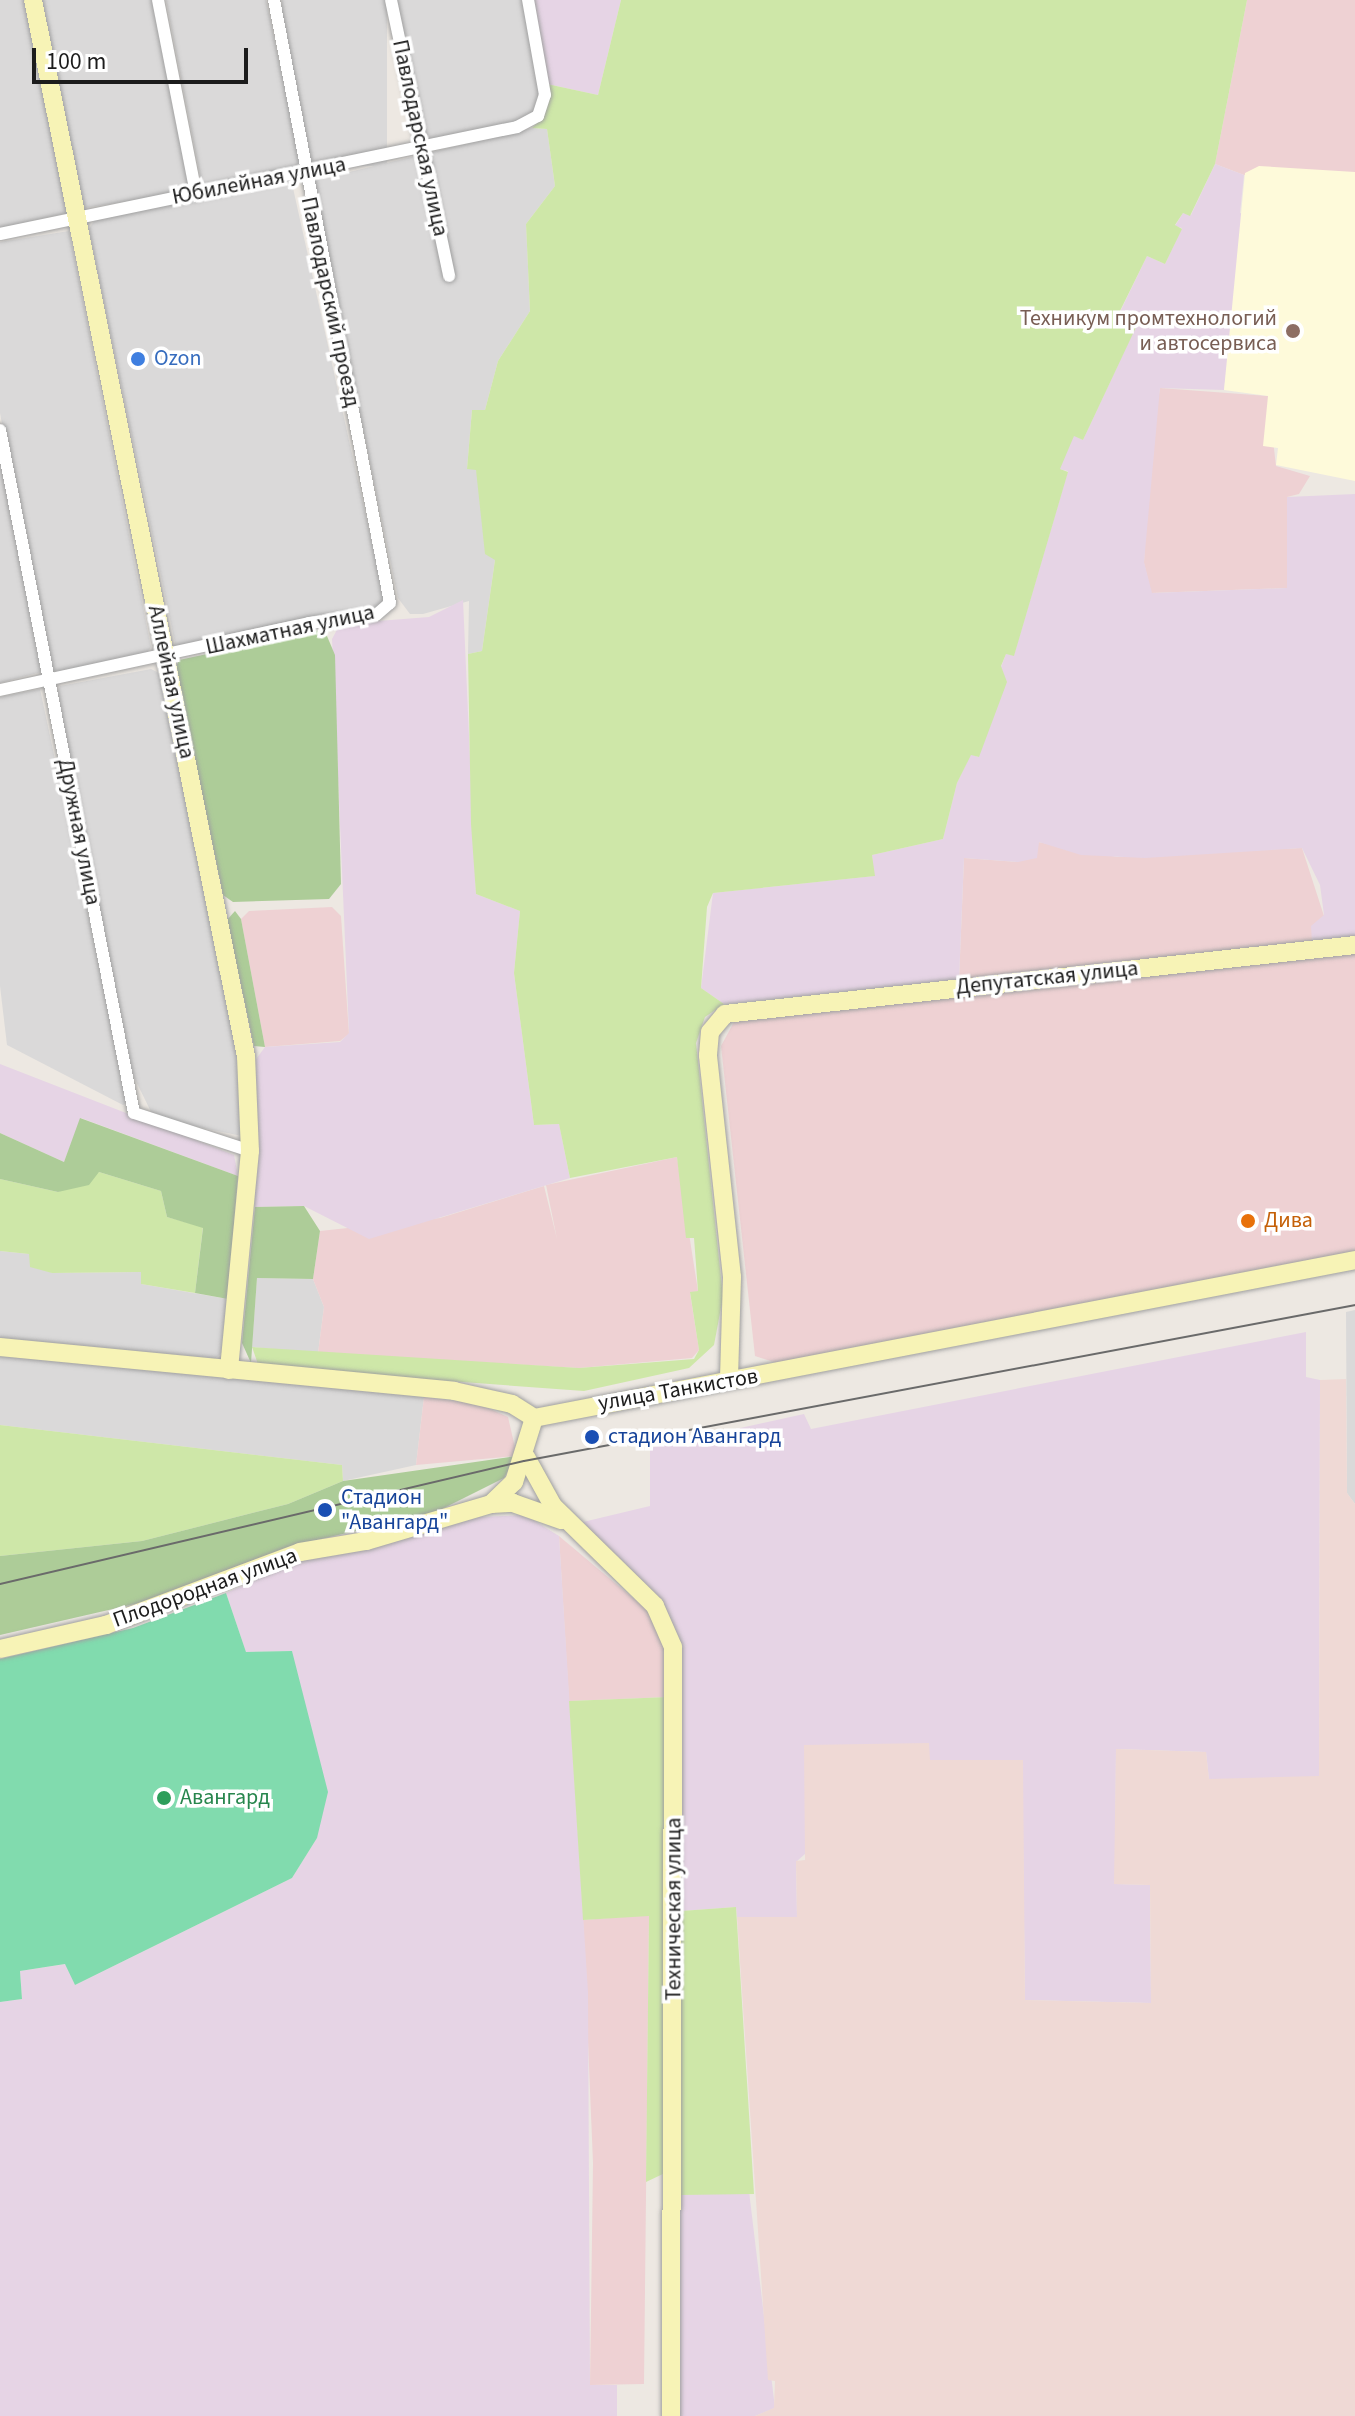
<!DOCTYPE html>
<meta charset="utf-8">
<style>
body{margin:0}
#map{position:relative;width:1355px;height:2416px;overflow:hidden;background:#ede8e2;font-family:"Source Sans 3",sans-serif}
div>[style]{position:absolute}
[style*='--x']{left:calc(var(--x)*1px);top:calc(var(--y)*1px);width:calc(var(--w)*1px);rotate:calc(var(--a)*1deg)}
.residential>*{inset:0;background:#dad9d9;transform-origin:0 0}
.commercial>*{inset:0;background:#eed1d3}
.industrial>*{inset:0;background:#e6d4e5}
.education>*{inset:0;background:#fefada}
.military>*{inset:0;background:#efd9d5}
.grass>*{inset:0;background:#cee7a8}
.forest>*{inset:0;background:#adcc98}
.pitch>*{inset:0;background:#81dbae}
.roads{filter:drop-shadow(0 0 2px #a0a0a0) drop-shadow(0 0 2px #a0a0a0)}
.street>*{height:12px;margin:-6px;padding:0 6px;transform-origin:6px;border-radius:6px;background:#fff}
.secondary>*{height:18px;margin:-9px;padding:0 9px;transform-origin:9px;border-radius:9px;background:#f7f3b6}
.tram>*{height:2px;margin:-1px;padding:0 1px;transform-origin:1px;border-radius:1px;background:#6a6a6a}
.dots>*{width:22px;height:22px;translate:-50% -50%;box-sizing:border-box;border:4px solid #fff;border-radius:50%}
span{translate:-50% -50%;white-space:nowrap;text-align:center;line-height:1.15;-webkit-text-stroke:7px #fff;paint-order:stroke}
.street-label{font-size:22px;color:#1c1c1c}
.education-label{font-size:22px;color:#785e54}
.right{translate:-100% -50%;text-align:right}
.shop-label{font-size:22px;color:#366cbe}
.left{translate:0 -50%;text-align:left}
.food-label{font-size:22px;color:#c56008}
.transit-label{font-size:22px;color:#164399}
.leisure-label{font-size:22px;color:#27864d}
.scale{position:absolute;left:32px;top:48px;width:216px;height:36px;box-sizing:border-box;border:4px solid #1c1c1c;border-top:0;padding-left:10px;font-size:24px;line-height:28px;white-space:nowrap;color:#1c1c1c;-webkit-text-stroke:6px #fff;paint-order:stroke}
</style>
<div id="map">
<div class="residential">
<i style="clip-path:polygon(0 0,27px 0,68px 213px,0 228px)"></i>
<i style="clip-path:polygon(42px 0,153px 0,189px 184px,184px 193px,83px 208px)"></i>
<i style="clip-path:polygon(166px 0,266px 0,299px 156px,293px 170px,207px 187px,201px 180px)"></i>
<i style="left:282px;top:0;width:105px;height:166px"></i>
<i style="clip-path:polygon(397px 0,524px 0,539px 95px,534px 114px,514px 125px,424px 141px)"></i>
<i style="clip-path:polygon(532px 128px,547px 129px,555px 186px,526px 224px,530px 311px,498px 361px,485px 410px,472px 410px,467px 469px,476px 469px,495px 560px,482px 651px,468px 654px,469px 601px,423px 614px,410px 614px,398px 598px,312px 181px)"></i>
<i style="clip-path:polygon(291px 179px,384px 598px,376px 611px,176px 648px,89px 229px,95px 219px)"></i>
<i style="clip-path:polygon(69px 231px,151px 647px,145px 656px,60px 674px,47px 666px,0 413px,0 242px)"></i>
<i style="clip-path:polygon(0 456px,41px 672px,0 683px)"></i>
<i style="clip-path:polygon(151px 669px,159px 673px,237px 1056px,242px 1136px,154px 1118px,132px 1073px,57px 693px,60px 686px)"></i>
<i style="clip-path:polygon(40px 689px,128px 1102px,123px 1105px,7px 1045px,0 986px,0 697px)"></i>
<i style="clip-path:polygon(0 1251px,29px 1254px,52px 1273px,142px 1272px,141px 1284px,228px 1299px,223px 1352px,212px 1361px,0 1339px)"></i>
<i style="clip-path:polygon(257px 1278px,313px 1279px,324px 1307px,318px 1353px,252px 1347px)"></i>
<i style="clip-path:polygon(1355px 1310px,1355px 1504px,1347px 1493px,1346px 1312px)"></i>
<i style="clip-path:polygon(0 1355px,424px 1397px,416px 1465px,343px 1481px,342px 1465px,0 1425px)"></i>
</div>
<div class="commercial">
<i style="clip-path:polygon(1247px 0,1355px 0,1355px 172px,1244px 175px,1215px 164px)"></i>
<i style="clip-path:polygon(1160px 388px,1268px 396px,1276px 466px,1310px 476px,1299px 494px,1287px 497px,1287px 588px,1151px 593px,1144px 563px,1148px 465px)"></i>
<i style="clip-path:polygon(1038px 842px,1117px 857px,1302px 848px,1324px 916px,1312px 943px,959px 980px,964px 858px,1018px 862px)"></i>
<i style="clip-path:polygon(332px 907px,341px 916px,349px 1034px,340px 1041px,265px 1047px,241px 919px,249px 911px)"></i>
<i style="clip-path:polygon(1355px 953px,1355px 1251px,783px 1365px,755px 1356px,721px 1046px,734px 1022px)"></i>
<i style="clip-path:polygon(677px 1157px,698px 1291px,690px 1293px,699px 1350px,692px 1358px,579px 1368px,318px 1353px,324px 1307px,313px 1279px,320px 1231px,440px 1218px,544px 1186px,557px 1239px,546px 1185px)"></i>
<i style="clip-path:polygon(424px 1397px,479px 1404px,508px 1417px,517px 1456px,416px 1465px)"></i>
<i style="clip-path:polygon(559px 1536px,646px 1609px,666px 1647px,669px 1697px,569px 1701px)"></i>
<i style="clip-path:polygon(649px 1915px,644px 2384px,590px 2385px,593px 2163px,583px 1920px)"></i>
</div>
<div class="industrial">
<i style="clip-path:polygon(533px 0,621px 0,598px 95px,547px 84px)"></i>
<i style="clip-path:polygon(1215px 164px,1244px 175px,1240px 213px,1246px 214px,1224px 390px,1160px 388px,1144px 562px,1152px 593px,1287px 588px,1287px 497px,1355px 494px,1355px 937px,1312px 943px,1311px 926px,1324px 915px,1320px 885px,1302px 848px,1145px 858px,1081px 855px,1039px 842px,1037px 858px,1018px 862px,964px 858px,959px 980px,724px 1004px,701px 988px,713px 893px,874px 876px,872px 855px,943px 839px,957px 783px,971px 754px,978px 757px,1006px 682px,1001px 667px,1006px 654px,1014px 655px,1068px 471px,1059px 469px,1074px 435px,1083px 440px,1137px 324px,1119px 314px,1147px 256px,1165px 264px,1182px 228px,1175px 226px,1183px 213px,1191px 215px)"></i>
<i style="clip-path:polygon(463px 600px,476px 894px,520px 911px,514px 973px,534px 1125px,559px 1124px,570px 1178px,369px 1239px,304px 1206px,255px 1207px,254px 1062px,265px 1047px,340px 1042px,349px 1033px,332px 639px,340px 624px,429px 617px)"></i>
<i style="clip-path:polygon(0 1064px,234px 1155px,238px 1176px,81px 1118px,64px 1162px,0 1133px)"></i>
<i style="clip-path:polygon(1306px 1332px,1306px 1377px,1320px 1380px,1319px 1777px,1209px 1780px,1206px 1752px,1116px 1749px,1115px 1884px,1150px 1885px,1151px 2003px,1025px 2000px,1022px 1760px,929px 1760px,929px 1743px,796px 1862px,797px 1917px,737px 1917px,736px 1907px,681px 1911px,682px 1674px,663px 1605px,583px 1522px,650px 1506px,650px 1448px,804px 1414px,811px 1429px)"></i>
<i style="clip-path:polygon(525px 1515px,559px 1536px,588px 1992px,590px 2385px,617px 2385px,617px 2416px,0 2416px,0 2002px,22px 1999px,20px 1971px,66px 1964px,75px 1985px,292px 1878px,317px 1838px,292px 1651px,246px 1652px,226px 1593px,297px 1562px,479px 1517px)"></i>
<i style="clip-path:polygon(749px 2191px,775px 2408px,755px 2416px,680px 2416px,680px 2195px)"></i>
</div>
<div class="education">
<i style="clip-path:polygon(1259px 166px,1355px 172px,1355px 481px,1276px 465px,1278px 448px,1263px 446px,1268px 396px,1224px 390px,1245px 173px)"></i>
</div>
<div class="military">
<i style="clip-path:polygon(1346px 1379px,1347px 1493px,1355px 1504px,1355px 2416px,755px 2416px,774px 2408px,775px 2381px,768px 2380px,737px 1917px,797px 1917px,796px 1861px,805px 1860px,804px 1745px,929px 1743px,930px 1760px,1023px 1760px,1025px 2000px,1151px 2003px,1150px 1885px,1114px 1884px,1116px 1749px,1206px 1752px,1209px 1779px,1319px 1776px,1320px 1380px)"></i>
</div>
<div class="grass">
<i style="clip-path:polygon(621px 0,1247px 0,1215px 164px,1190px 216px,1183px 213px,1175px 225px,1182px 229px,1165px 264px,1147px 256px,1119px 313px,1138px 323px,1083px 440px,1074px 436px,1060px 469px,1068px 472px,1014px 656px,1006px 654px,1001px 666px,1007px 682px,979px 757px,971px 755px,957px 783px,943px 839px,872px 855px,875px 876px,713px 893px,707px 907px,701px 988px,724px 1004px,705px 1017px,696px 1043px,723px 1297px,714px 1345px,689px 1368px,584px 1391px,259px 1367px,252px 1347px,579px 1368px,694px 1359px,699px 1350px,690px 1292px,698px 1291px,694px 1238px,686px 1238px,677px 1157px,570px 1178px,559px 1124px,534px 1125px,514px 973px,520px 911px,476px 894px,471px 824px,468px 654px,482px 651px,495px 560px,485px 554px,476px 470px,467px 469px,472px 410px,485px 410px,498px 361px,530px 311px,526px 224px,555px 186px,547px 129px,532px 128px,545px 115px,547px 84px,598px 95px)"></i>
<i style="clip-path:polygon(99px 1172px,161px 1191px,167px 1217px,203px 1227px,195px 1293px,141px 1284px,141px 1272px,52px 1273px,30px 1267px,29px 1254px,0 1251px,0 1179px,58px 1192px)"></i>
<i style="clip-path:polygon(0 1425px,342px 1465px,343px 1481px,288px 1504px,142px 1541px,0 1556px)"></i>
<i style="clip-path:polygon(669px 1697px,665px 2173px,646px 2182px,649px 1916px,583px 1920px,569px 1701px)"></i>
<i style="clip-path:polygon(736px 1907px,754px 2194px,680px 2195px,681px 1911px)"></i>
</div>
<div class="forest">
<i style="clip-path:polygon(324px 629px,335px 655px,341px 884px,329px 899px,233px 902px,223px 895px,176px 667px,179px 660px)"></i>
<i style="clip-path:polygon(235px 911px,241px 919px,265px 1047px,254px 1046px,227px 920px)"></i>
<i style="clip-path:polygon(80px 1118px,238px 1176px,228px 1299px,195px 1293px,203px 1228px,167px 1217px,161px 1191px,99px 1172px,89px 1185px,58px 1192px,0 1179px,0 1133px,64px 1162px)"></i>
<i style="clip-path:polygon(304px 1206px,320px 1231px,313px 1279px,257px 1278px,251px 1363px,242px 1343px,255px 1207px)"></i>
<i style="clip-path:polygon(517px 1456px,504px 1478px,436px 1512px,300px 1544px,165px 1597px,0 1635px,0 1556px,142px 1541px,288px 1504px,343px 1481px)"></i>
</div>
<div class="pitch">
<i style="clip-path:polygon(226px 1593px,246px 1652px,292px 1651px,328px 1792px,317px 1838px,292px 1878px,75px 1985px,65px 1964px,20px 1971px,22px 1999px,0 2002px,0 1659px,133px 1628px)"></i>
</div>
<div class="roads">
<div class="street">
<i style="--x:158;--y:0;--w:198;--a:78.9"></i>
<i style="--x:391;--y:0;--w:282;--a:78.1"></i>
<i style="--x:0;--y:234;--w:528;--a:-11.69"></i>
<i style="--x:517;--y:127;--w:24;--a:-28"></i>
<i style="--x:538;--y:116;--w:22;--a:-72"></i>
<i style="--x:545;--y:95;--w:97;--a:-100.1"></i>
<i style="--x:0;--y:430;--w:696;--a:78.9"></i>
<i style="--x:134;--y:1113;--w:122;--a:18.1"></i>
<i style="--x:0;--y:690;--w:316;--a:-12.2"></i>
<i style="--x:309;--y:623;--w:67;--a:-6.8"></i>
<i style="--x:376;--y:615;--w:18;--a:-41"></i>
<i style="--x:390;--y:603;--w:614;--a:-100.89"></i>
</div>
<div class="secondary">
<i style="--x:33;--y:0;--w:1077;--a:78.6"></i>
<i style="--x:246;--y:1056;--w:95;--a:87.6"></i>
<i style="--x:250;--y:1151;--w:220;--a:95.5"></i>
<i style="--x:0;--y:1347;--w:456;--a:5.5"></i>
<i style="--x:454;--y:1391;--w:59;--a:12.6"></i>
<i style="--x:512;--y:1404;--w:26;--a:32"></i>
<i style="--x:534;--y:1418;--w:836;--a:-10.89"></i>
<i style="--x:729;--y:1378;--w:101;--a:-88.3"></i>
<i style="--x:732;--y:1277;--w:223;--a:-96.2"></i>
<i style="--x:708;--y:1055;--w:23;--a:-85"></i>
<i style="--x:710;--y:1032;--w:23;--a:-50"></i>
<i style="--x:725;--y:1014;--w:634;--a:-6.25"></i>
<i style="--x:526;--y:1457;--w:56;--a:61.1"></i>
<i style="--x:553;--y:1506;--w:143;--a:44.4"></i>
<i style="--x:655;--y:1606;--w:45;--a:66.3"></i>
<i style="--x:673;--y:1647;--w:769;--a:90.15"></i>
<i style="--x:491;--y:1504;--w:22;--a:-3"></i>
<i style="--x:513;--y:1503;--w:51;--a:19.5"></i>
<i style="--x:0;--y:1649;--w:109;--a:-12.8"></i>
<i style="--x:106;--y:1625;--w:207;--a:-20.6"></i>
<i style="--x:300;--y:1552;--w:67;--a:-9.5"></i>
<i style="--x:366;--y:1541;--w:130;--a:-16.5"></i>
<i style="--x:491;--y:1504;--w:32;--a:-44"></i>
<i style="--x:514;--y:1482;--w:67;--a:-72.6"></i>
</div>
</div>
<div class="tram">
<i style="--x:0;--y:1584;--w:538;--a:-13.21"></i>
<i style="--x:524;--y:1461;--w:846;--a:-10.63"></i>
</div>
<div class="dots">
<i style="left:1293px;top:331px;background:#8d6e63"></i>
<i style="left:138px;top:359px;background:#3f7fe0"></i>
<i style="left:1248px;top:1221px;background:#e8710a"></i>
<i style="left:592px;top:1437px;background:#1a4fb4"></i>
<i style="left:325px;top:1510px;background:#1a4fb4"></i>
<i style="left:164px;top:1798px;background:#2e9e5b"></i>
</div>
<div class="street-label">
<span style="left:420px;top:138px;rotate:78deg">Павлодарская улица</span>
<span style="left:259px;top:181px;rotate:-11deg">Юбилейная улица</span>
<span style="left:330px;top:302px;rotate:78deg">Павлодарский проезд</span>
<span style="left:290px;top:630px;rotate:-12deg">Шахматная улица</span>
<span style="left:171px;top:682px;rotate:78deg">Аллейная улица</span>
<span style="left:79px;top:832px;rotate:79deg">Дружная улица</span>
<span style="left:1047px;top:978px;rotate:-6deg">Депутатская улица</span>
<span style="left:678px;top:1390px;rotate:-10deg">улица Танкистов</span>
<span style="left:205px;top:1588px;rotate:-20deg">Плодородная улица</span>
<span style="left:674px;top:1909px;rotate:-90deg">Техническая улица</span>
</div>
<div class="education-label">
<span class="right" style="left:1277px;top:331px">Техникум промтехнологий<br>и автосервиса</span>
</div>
<div class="shop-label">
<span class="left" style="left:154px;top:359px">Ozon</span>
</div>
<div class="food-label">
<span class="left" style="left:1264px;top:1221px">Дива</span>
</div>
<div class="transit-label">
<span class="left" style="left:608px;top:1437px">стадион Авангард</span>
<span class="left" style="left:341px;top:1510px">Стадион<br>"Авангард"</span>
</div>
<div class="leisure-label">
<span class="left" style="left:180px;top:1798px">Авангард</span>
</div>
<div class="scale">100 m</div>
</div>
